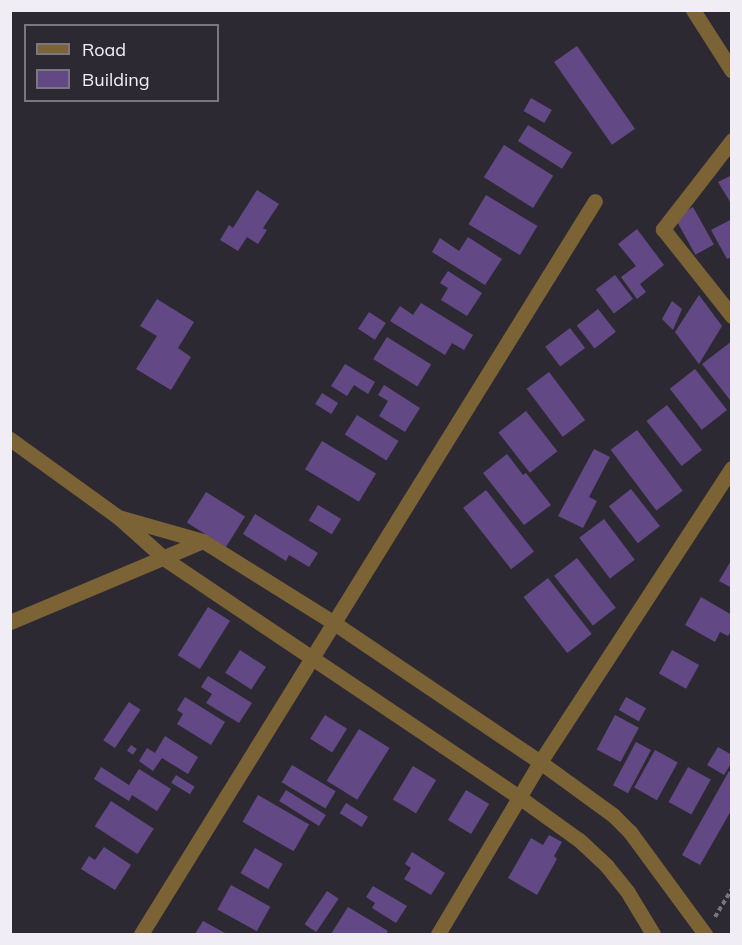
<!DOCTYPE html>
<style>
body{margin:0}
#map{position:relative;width:742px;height:945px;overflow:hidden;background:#2d2933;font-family:Mulish,sans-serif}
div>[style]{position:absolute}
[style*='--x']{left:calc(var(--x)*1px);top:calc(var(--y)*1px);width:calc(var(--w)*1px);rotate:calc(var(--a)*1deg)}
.building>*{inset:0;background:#624985;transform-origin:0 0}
.path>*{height:4px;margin-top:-2px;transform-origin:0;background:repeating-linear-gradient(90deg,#77747d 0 4.5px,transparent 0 7.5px)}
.street>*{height:15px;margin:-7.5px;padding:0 7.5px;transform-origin:7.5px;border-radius:7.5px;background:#7c6335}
span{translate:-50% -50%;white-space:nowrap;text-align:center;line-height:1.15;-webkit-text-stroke:4.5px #2d2933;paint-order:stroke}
.frame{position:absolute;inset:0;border:12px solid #f0edf4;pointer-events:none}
.legend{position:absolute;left:24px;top:24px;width:195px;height:78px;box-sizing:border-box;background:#2d2933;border:2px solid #7b7780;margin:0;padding:8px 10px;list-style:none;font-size:18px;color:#f0edf4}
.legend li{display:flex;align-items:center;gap:12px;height:30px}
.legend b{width:30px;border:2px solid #7b7780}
</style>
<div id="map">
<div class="building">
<i style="left:577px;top:46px;width:101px;height:28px;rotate:55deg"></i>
<i style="left:531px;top:98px;width:24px;height:15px;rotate:30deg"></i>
<i style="left:528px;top:125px;width:52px;height:19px;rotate:32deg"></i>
<i style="left:504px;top:145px;width:58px;height:38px;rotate:32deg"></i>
<i style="clip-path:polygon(732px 175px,732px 205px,718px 182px)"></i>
<i style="clip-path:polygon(257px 190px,279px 204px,263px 228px,267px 230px,258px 244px,247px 237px,238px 251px,220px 240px,229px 225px,233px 228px)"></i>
<i style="left:486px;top:195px;width:60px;height:34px;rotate:31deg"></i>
<i style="left:693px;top:207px;width:43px;height:21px;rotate:61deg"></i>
<i style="clip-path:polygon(732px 219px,732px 257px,727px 259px,711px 230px)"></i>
<i style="clip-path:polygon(637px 229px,664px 265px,640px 284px,646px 292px,637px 299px,621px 277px,636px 266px,618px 244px)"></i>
<i style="clip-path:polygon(468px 237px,502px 259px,485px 285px,432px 252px,440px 238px,459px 251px)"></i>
<i style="clip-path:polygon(448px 271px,482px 293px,467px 316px,441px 300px,448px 288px,440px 283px)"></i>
<i style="left:615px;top:275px;width:30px;height:24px;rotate:53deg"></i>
<i style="clip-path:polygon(699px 295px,722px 326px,699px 364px,675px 332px)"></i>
<i style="clip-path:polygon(157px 299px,194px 322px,178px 348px,191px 357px,171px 390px,136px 369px,157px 336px,140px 326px)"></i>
<i style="clip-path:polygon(672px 301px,682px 309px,673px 330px,662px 319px)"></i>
<i style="clip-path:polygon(421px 303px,473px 335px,464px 350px,452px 343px,445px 355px,390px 321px,400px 306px,413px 315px)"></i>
<i style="left:598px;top:309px;width:29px;height:27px;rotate:52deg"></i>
<i style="left:369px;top:312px;width:20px;height:20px;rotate:33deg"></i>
<i style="left:570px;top:328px;width:25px;height:31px;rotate:53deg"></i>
<i style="left:387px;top:337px;width:52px;height:26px;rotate:32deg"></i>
<i style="clip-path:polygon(732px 341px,732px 399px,730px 400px,702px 364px)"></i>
<i style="clip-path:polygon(345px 364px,375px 382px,368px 394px,354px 385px,347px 396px,331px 386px)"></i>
<i style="left:695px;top:369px;width:52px;height:32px;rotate:52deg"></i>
<i style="left:549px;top:372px;width:60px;height:28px;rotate:53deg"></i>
<i style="clip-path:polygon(384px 385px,420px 408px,405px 432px,379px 416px,388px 401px,378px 395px)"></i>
<i style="left:322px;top:393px;width:19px;height:13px;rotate:32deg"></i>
<i style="left:667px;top:405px;width:57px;height:26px;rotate:52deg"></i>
<i style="left:526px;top:411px;width:51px;height:35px;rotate:52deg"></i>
<i style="left:357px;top:415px;width:49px;height:23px;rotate:32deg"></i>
<i style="left:637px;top:430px;width:76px;height:33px;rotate:53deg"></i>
<i style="left:322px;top:441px;width:63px;height:33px;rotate:31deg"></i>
<i style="clip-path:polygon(594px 449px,610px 457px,589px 497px,597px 501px,583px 528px,558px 516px)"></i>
<i style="clip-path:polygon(507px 454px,523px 475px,526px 473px,551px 505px,524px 525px,483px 473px)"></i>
<i style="left:631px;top:489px;width:47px;height:28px;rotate:52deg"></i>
<i style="left:486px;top:490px;width:78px;height:29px;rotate:52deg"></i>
<i style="left:206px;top:492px;width:46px;height:36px;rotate:32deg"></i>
<i style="left:318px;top:505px;width:27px;height:18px;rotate:31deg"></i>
<i style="clip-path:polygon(255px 514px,318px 553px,309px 567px,289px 555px,286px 561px,243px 534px)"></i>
<i style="left:604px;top:519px;width:51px;height:31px;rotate:53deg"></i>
<i style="left:577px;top:558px;width:63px;height:29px;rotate:52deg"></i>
<i style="clip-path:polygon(732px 559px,732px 588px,719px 581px)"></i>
<i style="left:548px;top:578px;width:71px;height:31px;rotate:52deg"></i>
<i style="clip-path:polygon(701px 597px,732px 615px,732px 630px,728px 636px,720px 632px,715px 642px,685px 625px)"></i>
<i style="left:208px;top:607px;width:26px;height:57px;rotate:32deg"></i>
<i style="left:240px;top:650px;width:31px;height:27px;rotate:33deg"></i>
<i style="left:672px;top:650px;width:31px;height:27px;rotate:29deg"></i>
<i style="clip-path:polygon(208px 676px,252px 703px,239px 723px,206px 703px,212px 694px,201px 687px)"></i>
<i style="clip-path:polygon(185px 697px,225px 722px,211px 745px,177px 724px,183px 714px,177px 710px)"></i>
<i style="left:626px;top:697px;width:23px;height:15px;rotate:29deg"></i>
<i style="left:129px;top:702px;width:14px;height:46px;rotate:34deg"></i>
<i style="left:325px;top:715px;width:26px;height:28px;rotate:32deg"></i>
<i style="left:615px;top:715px;width:27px;height:39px;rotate:28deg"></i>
<i style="left:359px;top:729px;width:36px;height:61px;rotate:32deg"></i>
<i style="clip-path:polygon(165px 736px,198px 757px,188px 774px,162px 758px,153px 771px,139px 761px,147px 748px,155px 753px)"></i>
<i style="left:636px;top:742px;width:17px;height:49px;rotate:28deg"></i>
<i style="left:131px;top:745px;width:7px;height:7px;rotate:34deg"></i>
<i style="clip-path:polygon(718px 747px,732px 755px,732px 762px,724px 775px,707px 765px)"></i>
<i style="left:655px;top:750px;width:26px;height:43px;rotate:29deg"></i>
<i style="left:292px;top:765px;width:51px;height:20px;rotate:31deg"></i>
<i style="left:413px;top:766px;width:27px;height:39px;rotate:31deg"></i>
<i style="clip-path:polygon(101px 767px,129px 785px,139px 769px,171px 789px,157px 811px,132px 795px,129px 801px,94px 779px)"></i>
<i style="left:688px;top:767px;width:26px;height:40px;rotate:29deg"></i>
<i style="clip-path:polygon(729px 771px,732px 773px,732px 809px,700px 865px,682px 855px)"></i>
<i style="left:176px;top:775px;width:22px;height:9px;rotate:32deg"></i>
<i style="left:286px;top:790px;width:47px;height:13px;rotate:32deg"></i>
<i style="left:466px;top:790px;width:27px;height:35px;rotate:31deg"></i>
<i style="left:258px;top:795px;width:59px;height:31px;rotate:30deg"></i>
<i style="left:111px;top:801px;width:51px;height:30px;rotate:33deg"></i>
<i style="left:346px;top:803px;width:26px;height:12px;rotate:32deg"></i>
<i style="clip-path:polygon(549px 835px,562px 842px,554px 856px,557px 859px,537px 895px,508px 878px,531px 838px,543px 845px)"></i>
<i style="clip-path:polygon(104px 847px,131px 865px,115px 890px,81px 869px,89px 856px,95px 860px)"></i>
<i style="left:255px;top:848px;width:32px;height:29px;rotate:30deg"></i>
<i style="clip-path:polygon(412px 852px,445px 873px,431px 895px,404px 879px,411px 868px,405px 864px)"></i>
<i style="left:231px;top:885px;width:45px;height:28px;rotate:29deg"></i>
<i style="clip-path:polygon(373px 886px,407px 906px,396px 923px,372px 908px,375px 903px,366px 897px)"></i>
<i style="left:327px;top:891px;width:14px;height:40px;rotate:34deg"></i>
<i style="clip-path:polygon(348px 907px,388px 931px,386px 934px,331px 934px)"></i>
<i style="clip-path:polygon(203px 921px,227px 934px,195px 934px)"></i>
</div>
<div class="path">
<i style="--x:715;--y:917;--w:33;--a:-59"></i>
</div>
<div class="street">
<i style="--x:693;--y:10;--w:72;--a:57.4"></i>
<i style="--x:732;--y:140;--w:113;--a:127.8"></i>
<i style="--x:663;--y:229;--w:111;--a:51.6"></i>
<i style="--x:10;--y:439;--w:133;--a:35.8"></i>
<i style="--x:10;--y:622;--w:209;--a:-22.8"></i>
<i style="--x:141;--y:934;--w:862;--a:-58.23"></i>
<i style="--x:438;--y:934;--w:200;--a:-59.3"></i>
<i style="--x:540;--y:762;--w:351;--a:-56.9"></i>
<i style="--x:653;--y:934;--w:50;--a:-121.2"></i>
<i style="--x:627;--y:891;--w:32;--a:-129"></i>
<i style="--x:607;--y:866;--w:38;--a:-137"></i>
<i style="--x:579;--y:840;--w:74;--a:-144.4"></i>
<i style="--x:519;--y:797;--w:427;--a:-146.1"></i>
<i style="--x:165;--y:559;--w:63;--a:-138.2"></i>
<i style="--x:118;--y:517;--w:88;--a:15.8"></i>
<i style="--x:203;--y:541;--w:155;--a:32"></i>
<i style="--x:334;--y:623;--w:249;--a:34"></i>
<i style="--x:540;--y:762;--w:90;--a:36"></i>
<i style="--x:613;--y:815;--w:24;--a:45"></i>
<i style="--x:630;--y:832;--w:127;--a:53.7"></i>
</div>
<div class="frame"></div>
<ul class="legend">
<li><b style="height:8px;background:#7c6335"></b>Road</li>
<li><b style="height:16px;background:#624985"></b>Building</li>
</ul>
</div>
